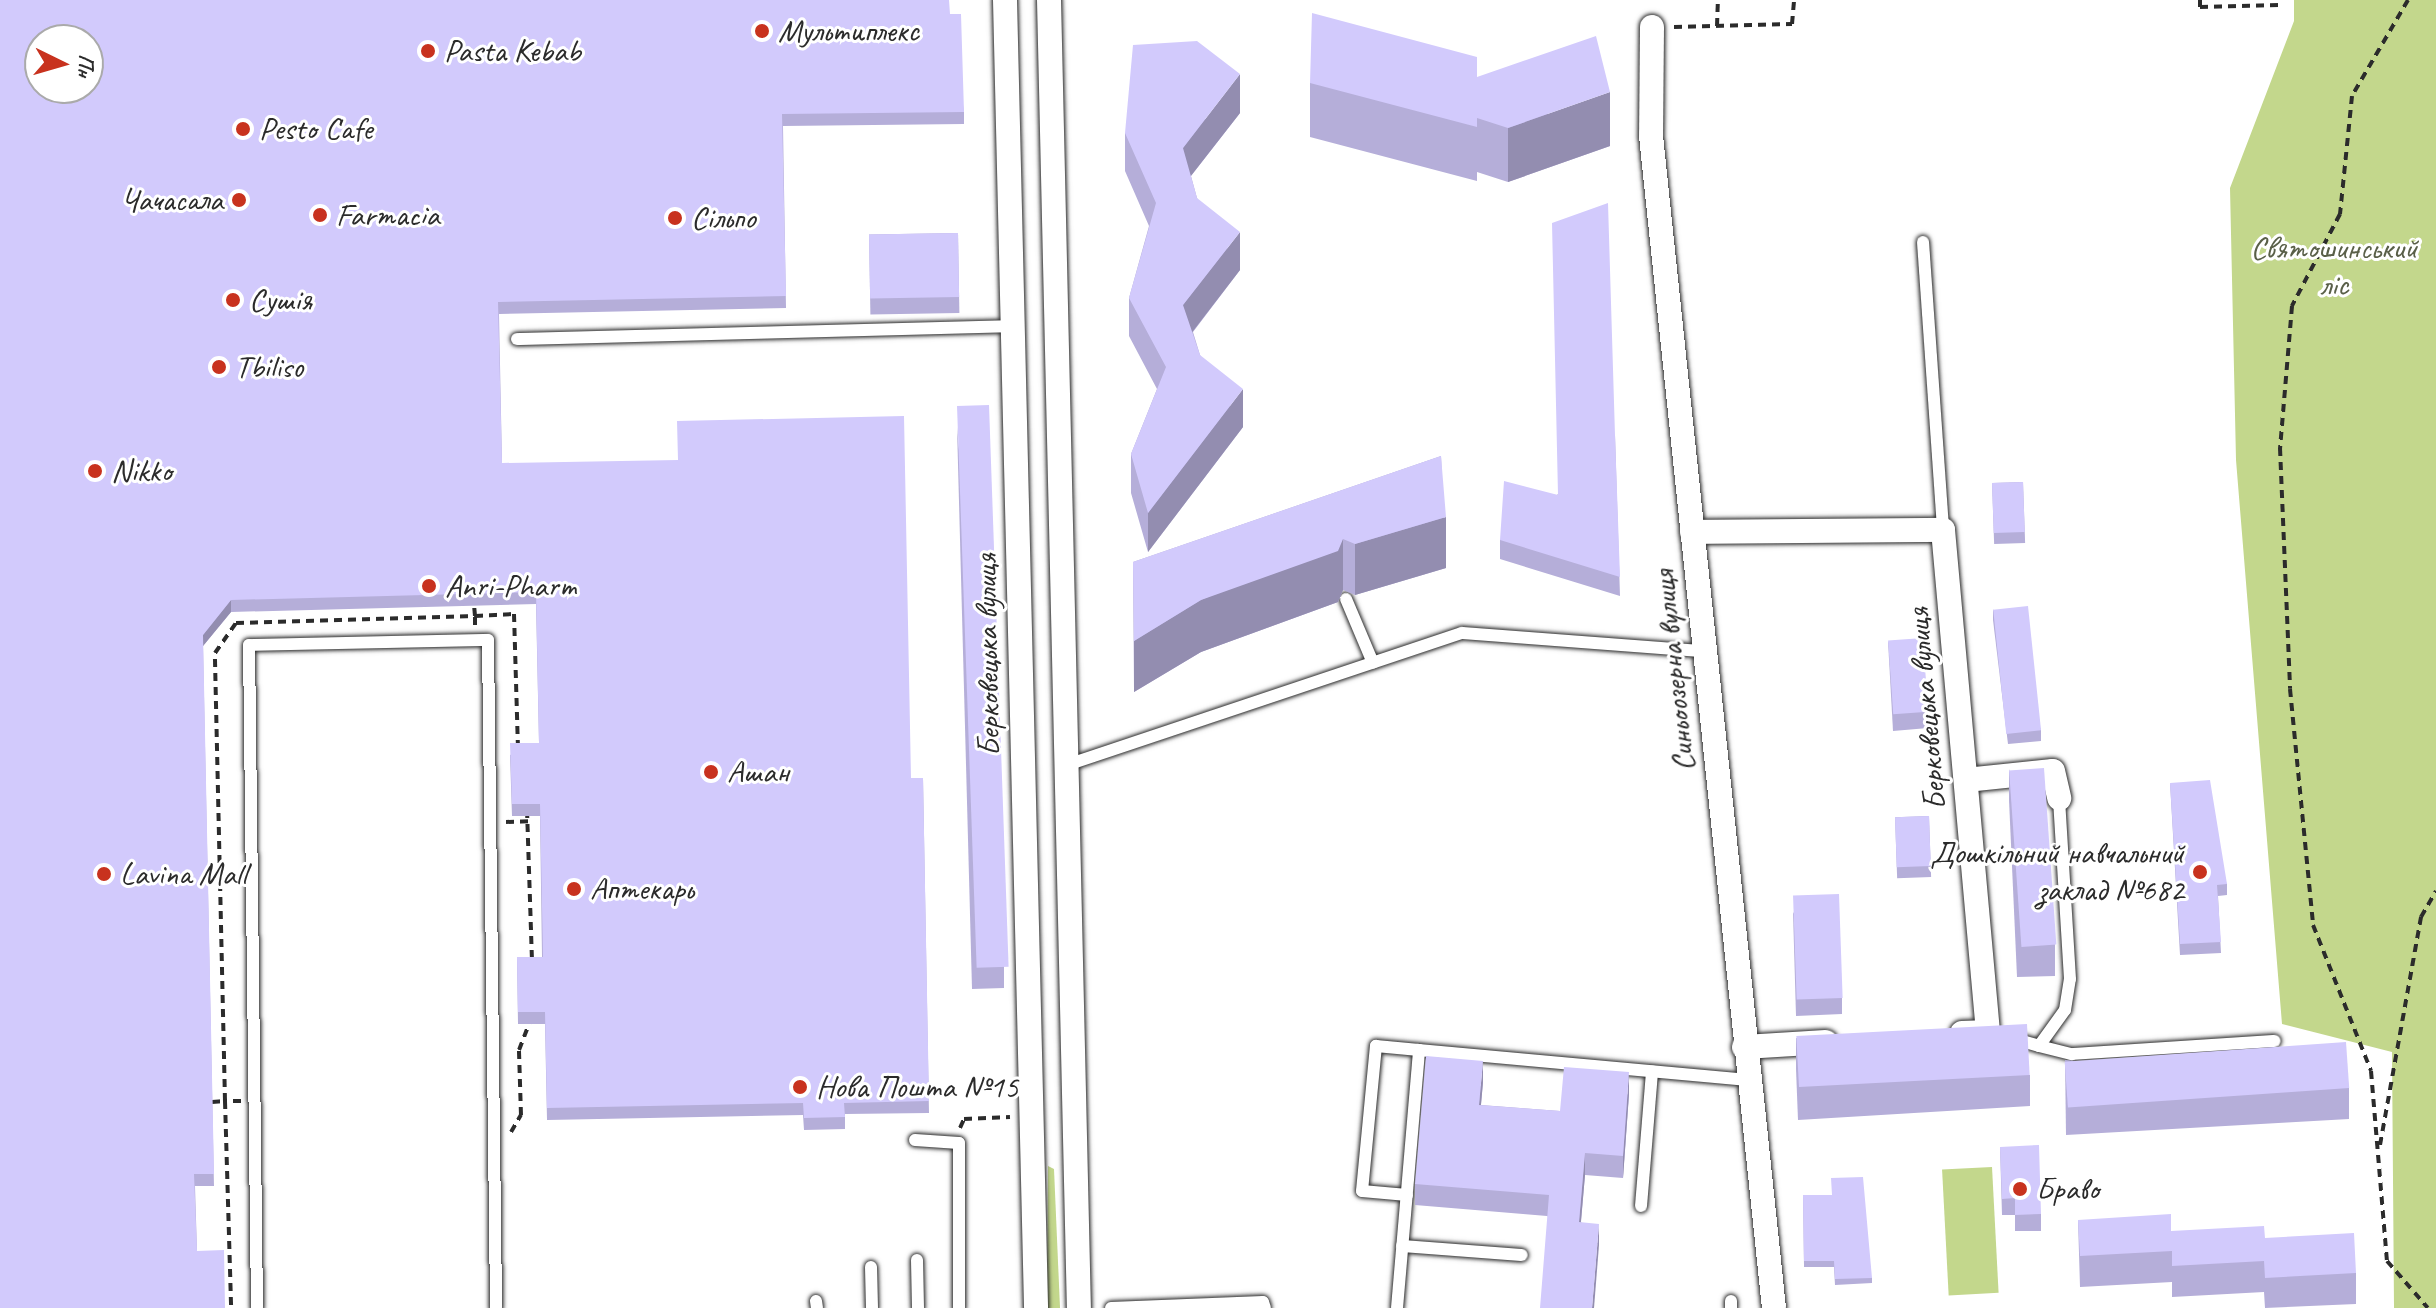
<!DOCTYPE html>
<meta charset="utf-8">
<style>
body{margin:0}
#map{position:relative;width:2436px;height:1308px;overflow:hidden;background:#fff;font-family:Caveat,sans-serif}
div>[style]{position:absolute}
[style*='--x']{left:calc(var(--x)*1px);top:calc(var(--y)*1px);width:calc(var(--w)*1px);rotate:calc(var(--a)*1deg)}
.green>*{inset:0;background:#c3d78c;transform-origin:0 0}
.path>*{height:4px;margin-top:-2px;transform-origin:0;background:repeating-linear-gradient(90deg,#2b2b2b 0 8px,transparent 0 14px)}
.roads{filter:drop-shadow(0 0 2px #2b2b2b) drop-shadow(0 0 2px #2b2b2b)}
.service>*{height:12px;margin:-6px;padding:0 6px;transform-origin:6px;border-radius:6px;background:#fff}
.minor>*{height:24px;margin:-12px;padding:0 12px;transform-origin:12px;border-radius:12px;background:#fff}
.wall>*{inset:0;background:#b5aed9;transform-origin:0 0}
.shaded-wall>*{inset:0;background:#938db0}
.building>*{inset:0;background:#d2cafc;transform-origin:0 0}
.dots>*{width:22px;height:22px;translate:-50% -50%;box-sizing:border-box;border:4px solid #fff;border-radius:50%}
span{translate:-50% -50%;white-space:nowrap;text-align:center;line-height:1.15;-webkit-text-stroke:6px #fff;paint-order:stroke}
.poi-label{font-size:32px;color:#2b2b2b}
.left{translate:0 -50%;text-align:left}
.right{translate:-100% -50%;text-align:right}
.park-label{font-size:32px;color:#595f48}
.street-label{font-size:32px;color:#2b2b2b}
.north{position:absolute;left:24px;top:24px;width:80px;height:80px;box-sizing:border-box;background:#fff;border:2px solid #aaa;border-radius:50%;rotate:95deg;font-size:22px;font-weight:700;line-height:32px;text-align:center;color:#2b2b2b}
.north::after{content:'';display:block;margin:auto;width:28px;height:36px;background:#c8321e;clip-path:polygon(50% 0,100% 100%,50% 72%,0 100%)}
</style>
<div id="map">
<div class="green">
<i style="clip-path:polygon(2294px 0,2436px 0,2436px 1308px,2394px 1308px,2392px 1052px,2282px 1024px,2236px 460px,2230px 188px,2294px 21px)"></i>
<i style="clip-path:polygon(1048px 1166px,1054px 1169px,1060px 1308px,1047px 1308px)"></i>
<i style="left:1992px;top:1167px;width:126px;height:50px;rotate:87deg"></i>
</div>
<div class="path">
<i style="--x:2200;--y:0;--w:7;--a:90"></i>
<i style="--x:2200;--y:7;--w:79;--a:-1.5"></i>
<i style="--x:2408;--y:0;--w:111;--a:120.3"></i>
<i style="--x:2352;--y:96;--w:119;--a:95.8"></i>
<i style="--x:2340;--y:214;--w:104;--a:117.6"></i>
<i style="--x:2292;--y:306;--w:143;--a:94.8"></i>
<i style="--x:2280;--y:448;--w:241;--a:87.6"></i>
<i style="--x:2290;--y:689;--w:237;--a:84.4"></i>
<i style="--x:2313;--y:925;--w:157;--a:68.3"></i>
<i style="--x:2371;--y:1071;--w:191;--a:85.2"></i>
<i style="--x:2387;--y:1261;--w:62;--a:48.9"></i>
<i style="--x:1717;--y:26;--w:26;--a:-88"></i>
<i style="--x:1674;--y:27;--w:118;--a:-1.5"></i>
<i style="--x:1792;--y:24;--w:24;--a:-85"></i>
<i style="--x:475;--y:625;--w:9;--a:-90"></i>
<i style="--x:475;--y:616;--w:39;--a:-3"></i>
<i style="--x:514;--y:614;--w:131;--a:88.3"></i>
<i style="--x:527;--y:810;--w:151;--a:88.1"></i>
<i style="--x:506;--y:822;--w:23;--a:-2"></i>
<i style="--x:241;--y:1101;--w:16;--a:180"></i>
<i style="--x:225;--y:1101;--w:448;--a:-91.3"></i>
<i style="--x:215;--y:653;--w:37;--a:-55"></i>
<i style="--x:236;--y:623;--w:239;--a:-1.7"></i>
<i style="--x:475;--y:616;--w:11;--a:-95"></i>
<i style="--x:212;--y:1102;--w:13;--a:-4"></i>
<i style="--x:225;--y:1101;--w:207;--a:88.3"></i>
<i style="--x:960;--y:1128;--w:10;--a:-66"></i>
<i style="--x:964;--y:1119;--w:46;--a:-2.5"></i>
<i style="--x:511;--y:1132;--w:20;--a:-60"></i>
<i style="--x:521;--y:1115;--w:65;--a:-91.8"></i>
<i style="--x:519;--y:1050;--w:31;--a:-69"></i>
<i style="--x:2380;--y:1145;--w:232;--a:-79.8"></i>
<i style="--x:2421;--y:917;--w:30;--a:-60"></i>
</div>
<div class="roads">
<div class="service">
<i style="--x:1923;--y:242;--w:289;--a:86"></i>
<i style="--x:517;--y:339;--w:494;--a:-1.5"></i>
<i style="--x:1346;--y:599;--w:69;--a:67.1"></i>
<i style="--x:1067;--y:765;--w:416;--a:-18.5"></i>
<i style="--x:1462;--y:633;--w:243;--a:4.3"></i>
<i style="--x:2015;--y:1039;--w:25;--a:16"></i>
<i style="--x:2039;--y:1046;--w:44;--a:-54.2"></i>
<i style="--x:2065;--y:1010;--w:31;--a:-81"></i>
<i style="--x:2070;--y:979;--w:181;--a:-93.5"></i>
<i style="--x:2039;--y:1046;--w:34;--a:14"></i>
<i style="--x:2072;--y:1054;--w:203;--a:-3.7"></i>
<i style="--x:915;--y:1140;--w:44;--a:3.9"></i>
<i style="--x:959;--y:1143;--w:165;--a:90"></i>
<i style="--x:1407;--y:1195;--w:45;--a:-174.9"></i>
<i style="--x:1362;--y:1191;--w:146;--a:-84.5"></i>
<i style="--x:1376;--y:1046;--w:43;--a:5.3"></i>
<i style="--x:1641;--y:1206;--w:135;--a:-85.3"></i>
<i style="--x:1402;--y:1246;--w:120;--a:4.3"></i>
<i style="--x:917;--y:1260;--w:48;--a:88.8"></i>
<i style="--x:871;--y:1267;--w:41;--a:88.6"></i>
<i style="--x:816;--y:1301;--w:7;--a:82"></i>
<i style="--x:257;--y:1308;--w:663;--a:-90.69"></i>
<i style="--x:249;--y:645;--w:239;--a:-1.2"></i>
<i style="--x:488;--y:640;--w:668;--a:89.31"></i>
<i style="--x:1111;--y:1308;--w:152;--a:-2.3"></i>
<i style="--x:1263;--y:1302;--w:6;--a:72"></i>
<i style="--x:1397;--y:1308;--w:259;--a:-85.1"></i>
<i style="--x:1419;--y:1050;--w:330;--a:5.2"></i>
<i style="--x:1731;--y:1308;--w:7;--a:-90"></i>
</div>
<div class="minor">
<i style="--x:1005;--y:0;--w:1308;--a:88.64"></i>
<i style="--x:1049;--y:0;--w:1308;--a:88.69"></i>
<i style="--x:1652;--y:27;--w:109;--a:90.5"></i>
<i style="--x:1651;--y:136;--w:1178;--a:84.01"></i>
<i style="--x:1692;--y:532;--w:251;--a:-0.5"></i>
<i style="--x:1943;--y:530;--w:504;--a:84.88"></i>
<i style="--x:1988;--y:1032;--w:26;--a:178"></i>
<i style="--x:1966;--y:780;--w:87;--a:-5.9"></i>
<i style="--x:2053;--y:771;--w:28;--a:77"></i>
<i style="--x:1744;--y:1047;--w:82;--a:-3.5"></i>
</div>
</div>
<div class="wall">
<i style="clip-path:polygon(0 0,950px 14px,964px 112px,964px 124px,783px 126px,786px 308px,499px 314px,502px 463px,911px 778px,923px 778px,929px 1113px,845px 1114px,845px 1129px,804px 1130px,803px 1115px,547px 1120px,545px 1024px,518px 1024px,517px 957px,542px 957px,540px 816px,512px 816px,510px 755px,539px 743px,536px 604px,231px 612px,203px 646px,214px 1186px,195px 1186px,197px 1251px,0 1308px)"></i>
<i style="clip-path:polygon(1477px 77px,1610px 146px,1508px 182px,1477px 172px,1477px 181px,1310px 137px,1310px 83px)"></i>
<i style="clip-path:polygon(1240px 113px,1191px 176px,1197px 198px,1240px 270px,1193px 332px,1200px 355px,1243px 427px,1148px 552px,1131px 493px,1131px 454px,1157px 389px,1129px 336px,1129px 298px,1149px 226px,1125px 171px,1125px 133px)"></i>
<i style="left:958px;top:233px;width:80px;height:89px;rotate:89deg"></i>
<i style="clip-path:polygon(957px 427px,1004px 967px,1004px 988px,972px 989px)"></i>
<i style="clip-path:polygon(1615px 435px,1620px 596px,1500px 559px,1500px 540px,1557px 495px)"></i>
<i style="clip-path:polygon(1441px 456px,1446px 568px,1355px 595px,1343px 590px,1338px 602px,1201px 652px,1134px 692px,1133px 562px)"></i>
<i style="left:2023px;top:482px;width:61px;height:31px;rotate:88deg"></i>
<i style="clip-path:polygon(1993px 609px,2041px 730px,2041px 741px,2008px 744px,1993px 620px)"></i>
<i style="clip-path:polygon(1888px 641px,1928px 712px,1928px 728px,1893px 731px)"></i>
<i style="clip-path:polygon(2009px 769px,2055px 945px,2055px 976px,2017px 977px,2009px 800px)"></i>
<i style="clip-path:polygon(2170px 783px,2227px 884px,2227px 895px,2218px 896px,2221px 953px,2180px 955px)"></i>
<i style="left:1929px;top:816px;width:61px;height:34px;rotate:88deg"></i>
<i style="clip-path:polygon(1793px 912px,1842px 998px,1842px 1014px,1796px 1016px)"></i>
<i style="clip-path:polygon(1796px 1038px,2030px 1075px,2030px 1106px,1798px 1120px,1796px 1069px)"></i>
<i style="clip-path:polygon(2065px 1060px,2349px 1088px,2349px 1119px,2066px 1135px)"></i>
<i style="clip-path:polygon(1483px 1082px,1481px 1105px,1560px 1111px,1629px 1094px,1623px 1178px,1585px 1175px,1581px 1222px,1599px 1245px,1547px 1216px,1415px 1205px,1415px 1184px)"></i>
<i style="clip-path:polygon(2000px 1147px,2041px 1214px,2041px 1231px,2015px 1231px,2015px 1215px,2002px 1215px)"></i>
<i style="clip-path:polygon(1803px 1195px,1872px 1278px,1872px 1283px,1835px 1285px,1834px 1267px,1804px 1267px)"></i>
<i style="clip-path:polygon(2078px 1220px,2171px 1231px,2265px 1238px,2356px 1273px,2356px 1304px,2265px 1308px,2264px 1292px,2172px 1297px,2172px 1282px,2080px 1287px)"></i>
</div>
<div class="shaded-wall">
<i style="clip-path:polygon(1240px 74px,1240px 113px,1183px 186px,1183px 148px)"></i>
<i style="clip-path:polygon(1610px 92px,1610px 146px,1508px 182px,1508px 128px)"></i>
<i style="clip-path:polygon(1240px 232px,1240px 270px,1183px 344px,1183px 305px)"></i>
<i style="clip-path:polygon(1243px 389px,1243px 427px,1148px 552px,1148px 513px)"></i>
<i style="clip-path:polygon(1446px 517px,1446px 568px,1355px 595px,1355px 544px)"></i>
<i style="clip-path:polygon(1343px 539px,1343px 590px,1338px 602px,1201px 652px,1134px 692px,1134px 641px,1201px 600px)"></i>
<i style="clip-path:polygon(231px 600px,231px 612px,203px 646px,203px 635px)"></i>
<i style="clip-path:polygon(1483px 1061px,1483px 1082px,1479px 1126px,1479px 1105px)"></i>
<i style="clip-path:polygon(1629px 1072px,1629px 1094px,1623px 1178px,1623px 1156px)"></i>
<i style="clip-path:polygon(1585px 1153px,1585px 1175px,1579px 1243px,1579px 1222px)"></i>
<i style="clip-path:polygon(1599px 1224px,1599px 1245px,1594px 1308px,1592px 1308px)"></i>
</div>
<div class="building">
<i style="clip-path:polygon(evenodd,0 0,949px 0,950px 14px,961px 14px,964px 112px,782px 114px,786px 296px,498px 302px,502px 463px,678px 460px,677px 421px,904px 416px,911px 778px,923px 778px,929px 1101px,844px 1103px,845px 1117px,804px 1118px,803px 1103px,547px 1108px,545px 1012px,518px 1012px,517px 957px,543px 957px,540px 804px,512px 804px,510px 743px,539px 743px,536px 592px,231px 600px,203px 635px,214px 1174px,194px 1174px,197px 1251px,224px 1250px,225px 1308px,0 1308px,0 0,40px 40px,88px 40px,88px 88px,40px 88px,40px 40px)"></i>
<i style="clip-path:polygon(1312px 13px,1477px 57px,1477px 77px,1596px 36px,1610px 92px,1508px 128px,1477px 118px,1477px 127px,1310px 83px)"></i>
<i style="clip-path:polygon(1197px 41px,1240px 74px,1183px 148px,1197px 198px,1240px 232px,1183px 305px,1200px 355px,1243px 389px,1148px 513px,1131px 454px,1166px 367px,1129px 298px,1156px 203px,1125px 133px,1133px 45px)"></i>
<i style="clip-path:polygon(1608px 203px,1615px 435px,1620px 577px,1500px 540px,1504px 481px,1558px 495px,1552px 223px)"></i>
<i style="left:958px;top:233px;width:64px;height:89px;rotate:89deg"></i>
<i style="left:989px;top:405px;width:562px;height:32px;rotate:88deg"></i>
<i style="clip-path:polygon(1441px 456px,1446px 517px,1355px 544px,1343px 539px,1338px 551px,1201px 600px,1134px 641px,1133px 562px)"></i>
<i style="left:2023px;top:482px;width:50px;height:31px;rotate:88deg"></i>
<i style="left:2028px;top:606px;width:125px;height:35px;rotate:84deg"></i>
<i style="left:1923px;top:638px;width:74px;height:35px;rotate:86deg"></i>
<i style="left:2044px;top:768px;width:177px;height:35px;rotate:86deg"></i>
<i style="clip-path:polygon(2210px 780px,2227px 884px,2217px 885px,2221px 942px,2180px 944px,2170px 783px)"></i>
<i style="left:1929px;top:816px;width:50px;height:34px;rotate:88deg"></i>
<i style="left:1839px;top:894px;width:104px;height:46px;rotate:88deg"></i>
<i style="left:2027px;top:1024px;width:51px;height:231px;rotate:87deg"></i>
<i style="left:2346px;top:1042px;width:46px;height:282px;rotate:86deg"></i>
<i style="clip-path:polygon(1426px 1056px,1483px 1061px,1479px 1105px,1560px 1111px,1564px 1067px,1629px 1072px,1623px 1156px,1585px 1153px,1579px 1222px,1599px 1224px,1592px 1308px,1540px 1308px,1549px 1195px,1415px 1184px)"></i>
<i style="clip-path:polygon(2039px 1145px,2041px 1214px,2015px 1215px,2015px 1198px,2002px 1199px,2000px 1147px)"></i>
<i style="clip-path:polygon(1863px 1177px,1872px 1278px,1835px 1279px,1834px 1261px,1804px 1261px,1803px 1195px,1832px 1195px,1831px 1178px)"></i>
<i style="clip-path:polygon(2171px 1214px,2171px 1231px,2264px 1226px,2265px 1238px,2354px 1233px,2356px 1273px,2265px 1278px,2264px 1261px,2172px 1266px,2172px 1251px,2080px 1256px,2078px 1220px)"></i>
</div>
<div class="dots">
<i style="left:762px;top:31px;background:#c8321e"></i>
<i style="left:428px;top:51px;background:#c8321e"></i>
<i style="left:243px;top:129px;background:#c8321e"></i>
<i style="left:239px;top:200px;background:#c8321e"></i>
<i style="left:320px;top:215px;background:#c8321e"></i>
<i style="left:675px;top:218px;background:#c8321e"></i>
<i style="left:233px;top:300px;background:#c8321e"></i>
<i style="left:219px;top:367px;background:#c8321e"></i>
<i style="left:95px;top:471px;background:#c8321e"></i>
<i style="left:429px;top:586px;background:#c8321e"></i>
<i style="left:711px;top:772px;background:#c8321e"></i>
<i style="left:2200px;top:872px;background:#c8321e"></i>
<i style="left:104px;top:874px;background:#c8321e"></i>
<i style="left:574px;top:889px;background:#c8321e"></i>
<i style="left:800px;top:1087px;background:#c8321e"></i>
<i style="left:2020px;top:1189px;background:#c8321e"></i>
</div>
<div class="poi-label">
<span class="left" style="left:778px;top:31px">Мультиплекс</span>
<span class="left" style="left:444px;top:51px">Pasta Kebab</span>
<span class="left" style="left:259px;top:129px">Pesto Cafe</span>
<span class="right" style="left:223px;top:200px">Чачасала</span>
<span class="left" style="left:336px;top:215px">Farmacia</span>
<span class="left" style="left:691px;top:218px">Сільпо</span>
<span class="left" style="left:249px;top:300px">Сушія</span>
<span class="left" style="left:235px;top:367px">Tbiliso</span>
<span class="left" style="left:111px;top:471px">Nikko</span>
<span class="left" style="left:445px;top:586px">Anri-Pharm</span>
<span class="left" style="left:727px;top:772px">Ашан</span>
<span class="right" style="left:2184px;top:872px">Дошкільний навчальний<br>заклад №682</span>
<span class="left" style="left:120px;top:874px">Lavina Mall</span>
<span class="left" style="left:590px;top:889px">Аптекарь</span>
<span class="left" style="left:816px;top:1087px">Нова Пошта №15</span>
<span class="left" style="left:2036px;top:1189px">Браво</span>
</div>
<div class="park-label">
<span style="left:2334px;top:267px">Святошинський<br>ліс</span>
</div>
<div class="street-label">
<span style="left:988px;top:655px;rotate:-91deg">Берковецька вулиця</span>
<span style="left:1674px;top:671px;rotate:-96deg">Синьоозерна вулиця</span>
<span style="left:1927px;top:709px;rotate:-95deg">Берковецька вулиця</span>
</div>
<div class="north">Пн</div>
</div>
